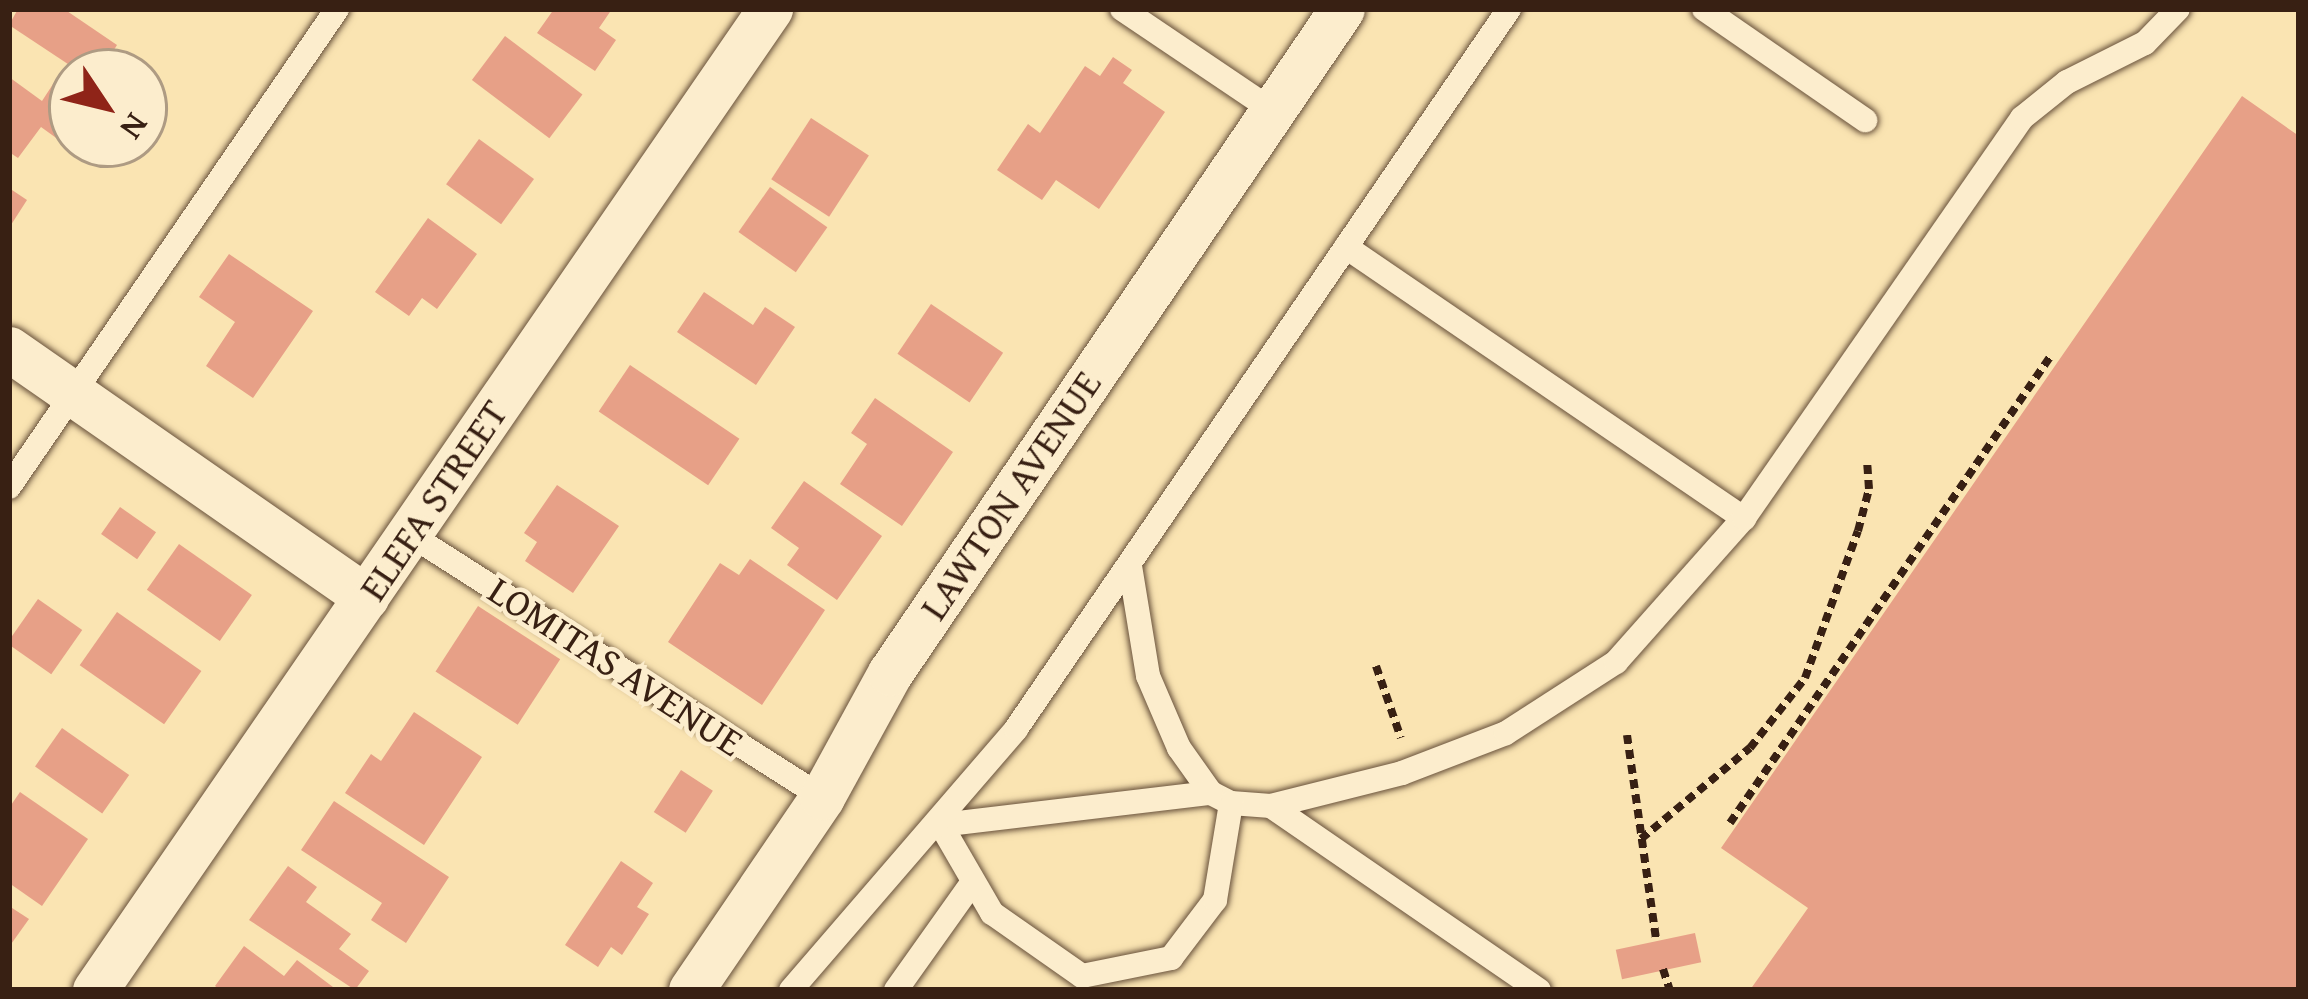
<!DOCTYPE html>
<style>
body{margin:0}
#map{position:relative;width:2308px;height:999px;overflow:hidden;background:#fae4b2;font-family:"Gentium Book Plus",serif}
div>[style]{position:absolute}
[style*='--x']{left:calc(var(--x)*1px);top:calc(var(--y)*1px);width:calc(var(--w)*1px);rotate:calc(var(--a)*1deg)}
.building>*{inset:0;background:#e7a087;transform-origin:0 0}
.path>*{height:8px;margin-top:-4px;transform-origin:0;background:repeating-linear-gradient(90deg,#382013 0 9px,transparent 0 15px)}
.roads{filter:drop-shadow(0 0 3px #68513b) drop-shadow(0 0 3px #68513b)}
.lane>*{height:24px;margin:-12px;padding:0 12px;transform-origin:12px;border-radius:12px;background:#fcedcd}
.street>*{height:45px;margin:-22.5px;padding:0 22.5px;transform-origin:22.5px;border-radius:22.5px;background:#fcedcd}
span{translate:-50% -50%;white-space:nowrap;text-align:center;line-height:1.15;-webkit-text-stroke:9px #fcedcd;paint-order:stroke}
.street-label{font-size:39px;color:#382013}
.frame{position:absolute;inset:0;border:12px solid #382013;pointer-events:none}
.north{position:absolute;left:48px;top:48px;width:120px;height:120px;box-sizing:border-box;background:#fcedcd;border:3px solid #ae9b83;border-radius:50%;rotate:125deg;font-size:33px;font-weight:700;line-height:48px;text-align:center;color:#382013}
.north::after{content:'';display:block;margin:auto;width:42px;height:54px;background:#8f2418;clip-path:polygon(50% 0,100% 100%,50% 72%,0 100%)}
</style>
<div id="map">
<div class="building">
<i style="clip-path:polygon(18px 9px,64px 9px,117px 45px,100px 72px,80px 72px,9px 25px)"></i>
<i style="clip-path:polygon(554px 9px,612px 9px,599px 28px,616px 40px,595px 71px,537px 33px)"></i>
<i style="left:505px;top:36px;width:97px;height:55px;rotate:37deg"></i>
<i style="clip-path:polygon(1113px 57px,1132px 70px,1123px 83px,1165px 112px,1099px 209px,1056px 180px,1042px 200px,997px 170px,1028px 124px,1040px 133px,1085px 66px,1100px 76px)"></i>
<i style="clip-path:polygon(9px 77px,42px 101px,55px 81px,72px 93px,72px 144px,83px 144px,77px 153px,41px 127px,18px 158px,9px 152px)"></i>
<i style="clip-path:polygon(2242px 96px,2299px 136px,2299px 990px,1750px 990px,1808px 908px,1721px 848px)"></i>
<i style="left:811px;top:118px;width:69px;height:73px;rotate:33deg"></i>
<i style="left:479px;top:139px;width:68px;height:56px;rotate:36deg"></i>
<i style="left:770px;top:187px;width:70px;height:55px;rotate:35deg"></i>
<i style="clip-path:polygon(9px 188px,27px 200px,9px 228px)"></i>
<i style="clip-path:polygon(428px 218px,477px 254px,437px 309px,422px 298px,409px 316px,375px 292px)"></i>
<i style="clip-path:polygon(229px 254px,313px 311px,253px 398px,206px 366px,235px 322px,199px 297px)"></i>
<i style="clip-path:polygon(704px 292px,753px 325px,765px 307px,795px 327px,756px 385px,677px 332px)"></i>
<i style="left:931px;top:304px;width:87px;height:60px;rotate:34deg"></i>
<i style="left:630px;top:365px;width:132px;height:56px;rotate:34deg"></i>
<i style="clip-path:polygon(875px 398px,953px 452px,902px 526px,840px 484px,867px 444px,851px 433px)"></i>
<i style="clip-path:polygon(804px 481px,882px 536px,837px 600px,787px 565px,799px 548px,771px 528px)"></i>
<i style="clip-path:polygon(557px 485px,619px 526px,573px 593px,525px 561px,537px 542px,524px 533px)"></i>
<i style="left:120px;top:507px;width:44px;height:33px;rotate:35deg"></i>
<i style="left:179px;top:544px;width:89px;height:56px;rotate:35deg"></i>
<i style="clip-path:polygon(750px 559px,825px 610px,762px 705px,668px 642px,720px 563px,739px 575px)"></i>
<i style="left:38px;top:599px;width:54px;height:54px;rotate:35deg"></i>
<i style="left:478px;top:606px;width:98px;height:78px;rotate:33deg"></i>
<i style="left:117px;top:612px;width:103px;height:65px;rotate:35deg"></i>
<i style="clip-path:polygon(414px 712px,482px 757px,424px 845px,345px 793px,371px 754px,381px 761px)"></i>
<i style="left:62px;top:728px;width:82px;height:47px;rotate:35deg"></i>
<i style="left:681px;top:770px;width:38px;height:50px;rotate:33deg"></i>
<i style="clip-path:polygon(20px 792px,88px 839px,42px 906px,9px 883px,9px 808px)"></i>
<i style="clip-path:polygon(334px 801px,449px 877px,406px 943px,371px 920px,382px 903px,301px 850px)"></i>
<i style="clip-path:polygon(621px 861px,653px 883px,637px 907px,649px 914px,622px 955px,611px 947px,598px 967px,565px 945px)"></i>
<i style="clip-path:polygon(288px 866px,317px 887px,306px 902px,351px 934px,339px 949px,369px 971px,355px 990px,249px 920px)"></i>
<i style="clip-path:polygon(9px 906px,29px 919px,9px 947px)"></i>
<i style="left:1695px;top:933px;width:30px;height:81px;rotate:78deg"></i>
<i style="clip-path:polygon(244px 946px,284px 976px,297px 960px,337px 990px,220px 990px,215px 986px)"></i>
</div>
<div class="path">
<i style="--x:1376;--y:666;--w:76;--a:70.9"></i>
<i style="--x:1627;--y:735;--w:207;--a:81.9"></i>
<i style="--x:1730;--y:823;--w:569;--a:-55.53"></i>
<i style="--x:1641;--y:839;--w:142;--a:-39.9"></i>
<i style="--x:1750;--y:748;--w:89;--a:-51.8"></i>
<i style="--x:1805;--y:678;--w:156;--a:-70.2"></i>
<i style="--x:1858;--y:531;--w:43;--a:-75.3"></i>
<i style="--x:1869;--y:489;--w:27;--a:-94"></i>
<i style="--x:1663;--y:969;--w:22;--a:72"></i>
</div>
<div class="roads">
<div class="lane">
<i style="--x:1122;--y:9;--w:181;--a:34"></i>
<i style="--x:1704;--y:9;--w:196;--a:34.6"></i>
<i style="--x:1346;--y:247;--w:482;--a:34.3"></i>
<i style="--x:9;--y:487;--w:580;--a:-55.54"></i>
<i style="--x:409;--y:534;--w:490;--a:32.5"></i>
<i style="--x:1130;--y:566;--w:111;--a:80.7"></i>
<i style="--x:1148;--y:676;--w:78;--a:66.7"></i>
<i style="--x:1179;--y:748;--w:55;--a:54.6"></i>
<i style="--x:1211;--y:793;--w:22;--a:27"></i>
<i style="--x:1231;--y:803;--w:40;--a:4.3"></i>
<i style="--x:1271;--y:806;--w:135;--a:-14.1"></i>
<i style="--x:1402;--y:773;--w:111;--a:-21"></i>
<i style="--x:1506;--y:733;--w:131;--a:-32.8"></i>
<i style="--x:1616;--y:662;--w:193;--a:-48.4"></i>
<i style="--x:1744;--y:518;--w:487;--a:-55.2"></i>
<i style="--x:2022;--y:118;--w:58;--a:-38.7"></i>
<i style="--x:2067;--y:82;--w:87;--a:-26.6"></i>
<i style="--x:2145;--y:43;--w:47;--a:-45.9"></i>
<i style="--x:1271;--y:806;--w:325;--a:34.5"></i>
<i style="--x:941;--y:825;--w:102;--a:59.9"></i>
<i style="--x:992;--y:913;--w:110;--a:35"></i>
<i style="--x:1082;--y:976;--w:91;--a:-11.4"></i>
<i style="--x:1171;--y:958;--w:73;--a:-52.8"></i>
<i style="--x:1215;--y:900;--w:98;--a:-80.6"></i>
<i style="--x:941;--y:825;--w:272;--a:-6.8"></i>
<i style="--x:791;--y:990;--w:345;--a:-49.2"></i>
<i style="--x:1016;--y:729;--w:873;--a:-55.6"></i>
<i style="--x:896;--y:990;--w:131;--a:-54.6"></i>
</div>
<div class="street">
<i style="--x:9;--y:349;--w:435;--a:34.8"></i>
<i style="--x:95;--y:990;--w:1191;--a:-55.47"></i>
<i style="--x:691;--y:990;--w:233;--a:-55.8"></i>
<i style="--x:822;--y:797;--w:141;--a:-61.3"></i>
<i style="--x:890;--y:673;--w:803;--a:-55.76"></i>
</div>
</div>
<div class="street-label">
<span style="left:1010px;top:495px;rotate:-56deg">LAWTON AVENUE</span>
<span style="left:433px;top:500px;rotate:-56deg">ELEFA STREET</span>
<span style="left:616px;top:666px;rotate:33deg">LOMITAS AVENUE</span>
</div>
<div class="frame"></div>
<div class="north">N</div>
</div>
